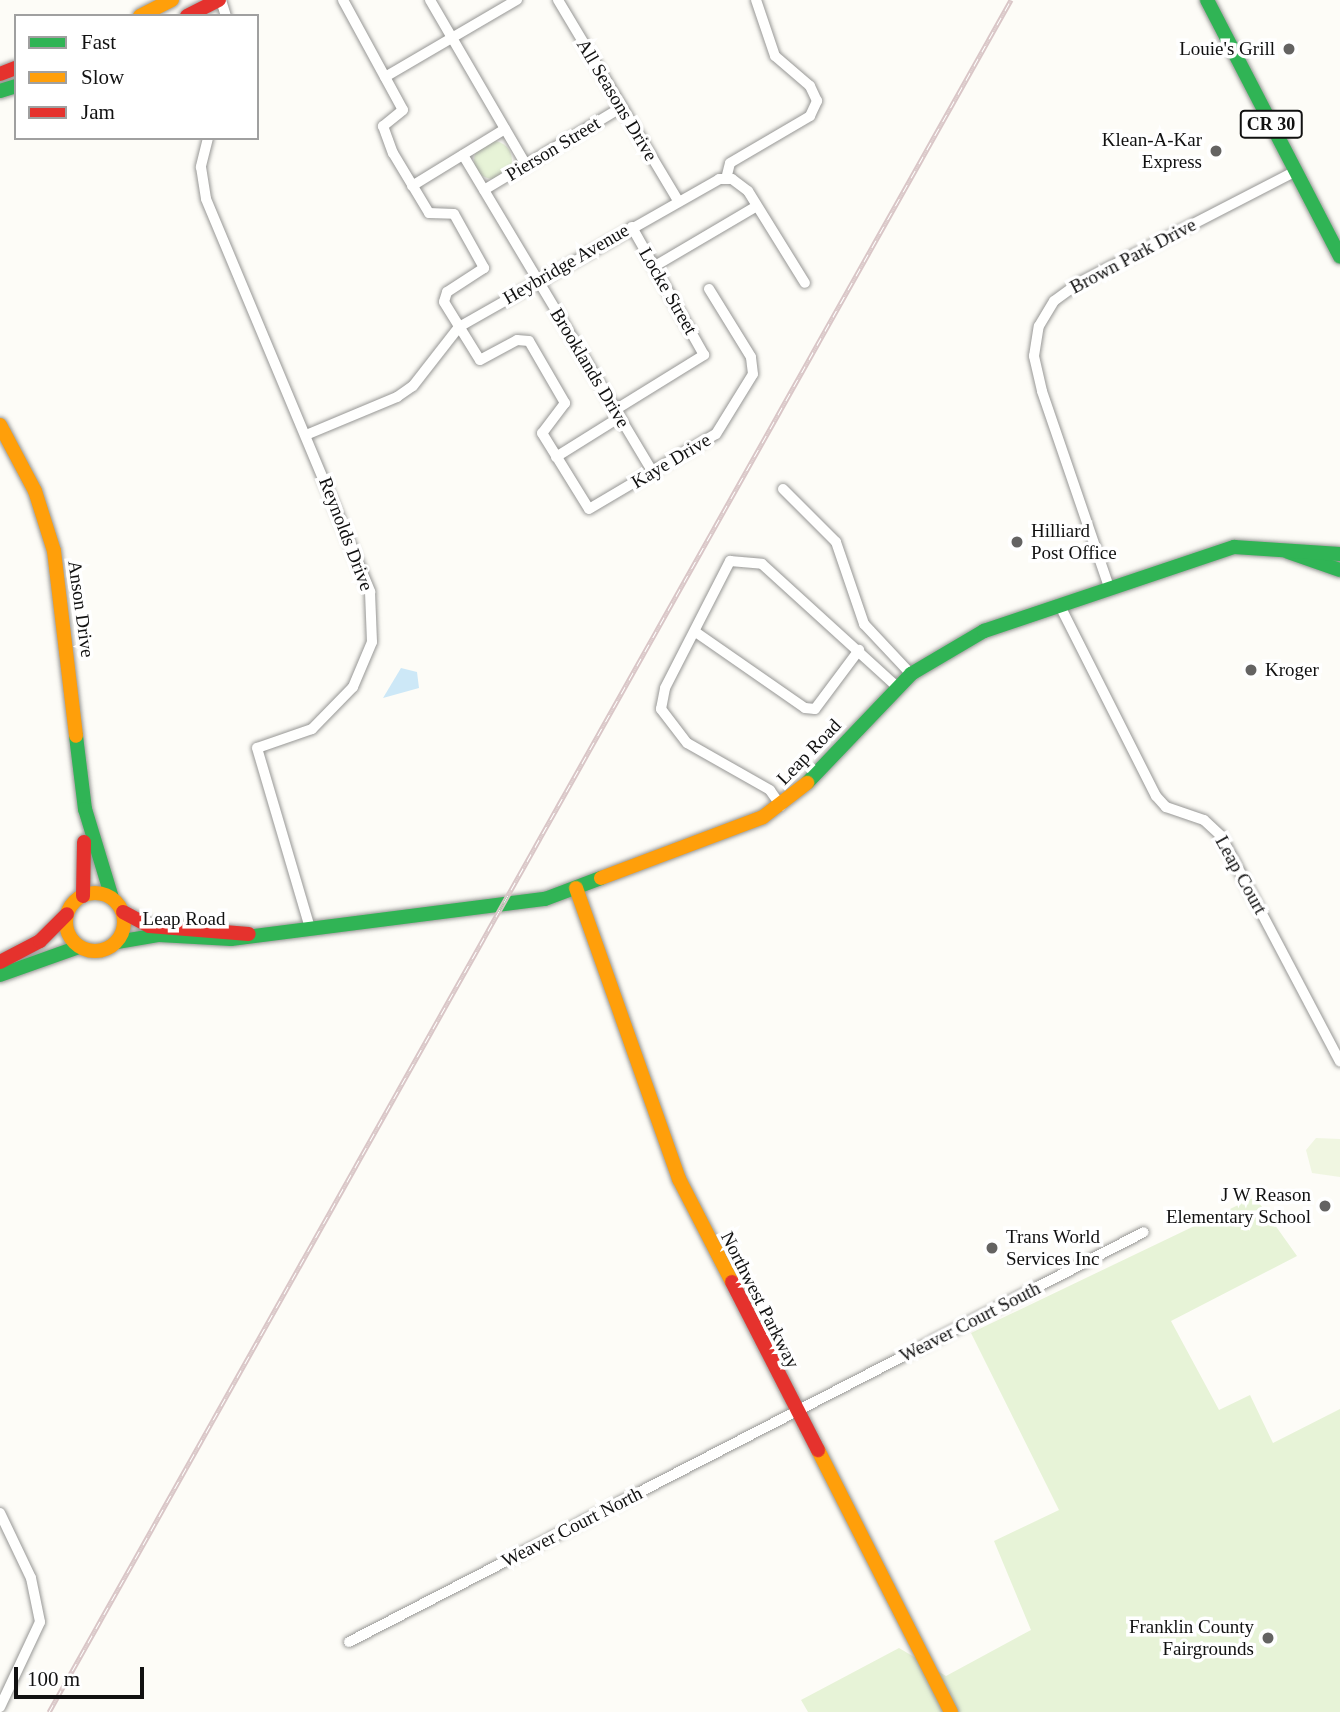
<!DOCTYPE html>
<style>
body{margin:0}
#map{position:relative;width:1340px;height:1712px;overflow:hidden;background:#fdfcf7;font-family:"Times New Roman",serif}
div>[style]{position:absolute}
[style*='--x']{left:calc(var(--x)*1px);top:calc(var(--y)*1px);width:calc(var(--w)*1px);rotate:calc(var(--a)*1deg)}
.green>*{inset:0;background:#e7f3d7}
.round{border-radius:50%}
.pitch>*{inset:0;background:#f0f6e1}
.water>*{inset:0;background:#cde8f7}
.roads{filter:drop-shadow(0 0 2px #979795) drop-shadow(0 0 2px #979795)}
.street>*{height:10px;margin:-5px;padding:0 5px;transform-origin:5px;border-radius:5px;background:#fffffe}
.fast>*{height:14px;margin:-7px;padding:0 7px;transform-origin:7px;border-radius:7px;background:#30b455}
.slow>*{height:14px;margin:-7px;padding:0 7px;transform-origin:7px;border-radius:7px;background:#ff9f0a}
.slow>.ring{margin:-7px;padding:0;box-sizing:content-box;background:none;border:14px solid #ff9f0a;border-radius:50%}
.jam>*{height:14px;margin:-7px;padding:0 7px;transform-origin:7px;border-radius:7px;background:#e5322d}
.rail>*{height:5px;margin-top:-2.5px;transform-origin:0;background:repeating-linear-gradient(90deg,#fff 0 8px,#d9c6c7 0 16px);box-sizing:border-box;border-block:2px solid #d9c6c7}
.dots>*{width:19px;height:19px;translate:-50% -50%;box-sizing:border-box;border:4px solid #fff;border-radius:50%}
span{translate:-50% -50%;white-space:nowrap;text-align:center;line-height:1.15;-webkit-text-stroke:7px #fff;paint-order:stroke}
.shield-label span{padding:2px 5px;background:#fff;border:2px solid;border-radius:5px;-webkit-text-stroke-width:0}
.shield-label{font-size:18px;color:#111;font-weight:700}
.poi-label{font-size:19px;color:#111}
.right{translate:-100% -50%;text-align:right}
.left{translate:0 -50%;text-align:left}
.street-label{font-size:19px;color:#111}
.legend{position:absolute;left:14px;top:14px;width:245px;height:126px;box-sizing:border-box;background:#fff;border:2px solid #a0a0a0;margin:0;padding:9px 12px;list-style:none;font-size:21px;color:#111}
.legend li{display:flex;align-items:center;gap:14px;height:35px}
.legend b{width:35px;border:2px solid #a0a0a0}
.scale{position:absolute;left:14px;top:1667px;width:130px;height:32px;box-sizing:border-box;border:4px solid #111;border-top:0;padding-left:9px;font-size:21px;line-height:24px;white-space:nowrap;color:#111;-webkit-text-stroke:5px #fff;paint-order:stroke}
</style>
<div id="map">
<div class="green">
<i class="round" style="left:474px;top:141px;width:38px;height:38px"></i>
<i style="clip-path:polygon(1255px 1197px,1297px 1256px,1171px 1321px,1219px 1410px,1250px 1395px,1273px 1443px,1340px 1409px,1340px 1712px,808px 1712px,801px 1700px,899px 1648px,946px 1676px,1031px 1630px,994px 1541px,1059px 1510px,971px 1333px)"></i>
</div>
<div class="pitch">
<i style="clip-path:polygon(1316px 1138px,1340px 1139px,1340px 1177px,1312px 1173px,1306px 1150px)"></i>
</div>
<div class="water">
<i style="clip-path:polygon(401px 668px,417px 672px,419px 688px,383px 698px)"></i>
</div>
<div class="roads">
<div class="street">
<i style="--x:221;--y:0;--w:17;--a:73"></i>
<i style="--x:343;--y:0;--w:125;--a:61.4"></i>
<i style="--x:403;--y:110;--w:26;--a:141"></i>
<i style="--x:383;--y:126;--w:29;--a:70"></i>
<i style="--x:393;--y:153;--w:70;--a:59"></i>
<i style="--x:429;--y:213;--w:25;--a:2"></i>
<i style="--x:454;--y:214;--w:62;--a:60.9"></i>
<i style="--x:484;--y:268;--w:44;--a:147"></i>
<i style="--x:447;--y:292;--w:10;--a:107"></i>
<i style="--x:444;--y:302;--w:68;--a:58.2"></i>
<i style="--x:480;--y:360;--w:42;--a:-28.4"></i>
<i style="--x:517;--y:340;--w:12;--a:5"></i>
<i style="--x:529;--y:341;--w:72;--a:59.9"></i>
<i style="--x:565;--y:403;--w:38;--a:127"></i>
<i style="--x:542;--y:433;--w:89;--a:58.3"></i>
<i style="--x:589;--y:509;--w:147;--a:-30.6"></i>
<i style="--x:716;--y:434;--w:70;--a:-58.3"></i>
<i style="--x:753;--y:374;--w:17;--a:-97"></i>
<i style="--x:751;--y:357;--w:80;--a:-121.7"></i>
<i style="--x:430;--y:0;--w:191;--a:59.8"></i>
<i style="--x:558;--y:0;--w:232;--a:59.1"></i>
<i style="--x:385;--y:77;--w:153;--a:-30.3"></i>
<i style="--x:208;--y:138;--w:30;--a:104"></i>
<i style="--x:201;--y:167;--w:32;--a:81"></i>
<i style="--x:206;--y:199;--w:426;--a:67.3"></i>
<i style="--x:370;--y:592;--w:50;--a:87.7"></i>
<i style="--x:372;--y:642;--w:49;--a:112.9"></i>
<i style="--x:353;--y:687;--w:59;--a:134.3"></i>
<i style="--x:312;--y:729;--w:58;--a:160.9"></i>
<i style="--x:257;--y:748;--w:188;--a:73.6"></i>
<i style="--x:463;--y:155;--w:370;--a:59.1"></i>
<i style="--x:726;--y:179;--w:16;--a:-76"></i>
<i style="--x:730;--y:163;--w:93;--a:-30.4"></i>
<i style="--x:810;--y:116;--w:17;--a:-65"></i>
<i style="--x:817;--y:101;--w:17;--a:-115"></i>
<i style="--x:810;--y:86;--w:46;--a:-139.4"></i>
<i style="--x:775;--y:56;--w:59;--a:-108.7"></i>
<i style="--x:412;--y:186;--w:109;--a:-31.5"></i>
<i style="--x:484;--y:190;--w:161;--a:-31"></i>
<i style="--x:655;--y:266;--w:118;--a:-30.5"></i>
<i style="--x:615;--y:410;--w:105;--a:-31.7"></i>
<i style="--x:704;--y:355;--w:147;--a:-119.4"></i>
<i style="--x:306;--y:435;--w:99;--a:-22.7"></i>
<i style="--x:397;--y:397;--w:19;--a:-35"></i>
<i style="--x:413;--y:386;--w:75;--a:-52.1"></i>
<i style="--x:459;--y:327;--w:299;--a:-29.6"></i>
<i style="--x:719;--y:179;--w:13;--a:0"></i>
<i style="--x:732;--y:179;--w:20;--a:37"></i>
<i style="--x:748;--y:191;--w:108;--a:58.2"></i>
<i style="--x:556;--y:457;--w:75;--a:-32"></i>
<i style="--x:783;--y:489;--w:75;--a:45"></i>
<i style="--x:836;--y:542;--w:87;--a:71.1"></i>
<i style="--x:864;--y:624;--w:69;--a:46.8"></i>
<i style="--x:1109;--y:587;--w:207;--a:-108.9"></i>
<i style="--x:1042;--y:391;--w:36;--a:-103"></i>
<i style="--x:1034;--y:356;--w:30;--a:-81"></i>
<i style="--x:1039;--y:326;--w:29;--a:-59"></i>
<i style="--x:1054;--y:301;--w:31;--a:-36"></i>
<i style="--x:1079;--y:283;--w:244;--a:-27.3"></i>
<i style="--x:1059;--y:604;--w:215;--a:63.2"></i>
<i style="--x:1156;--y:796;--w:15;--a:48"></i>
<i style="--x:1166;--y:807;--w:40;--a:18.9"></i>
<i style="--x:1204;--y:820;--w:23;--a:43"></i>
<i style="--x:1221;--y:836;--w:255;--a:62.2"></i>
<i style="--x:697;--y:633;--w:131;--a:34.8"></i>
<i style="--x:805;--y:708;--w:10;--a:6"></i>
<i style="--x:815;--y:709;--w:74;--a:-53.3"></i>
<i style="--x:781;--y:806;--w:19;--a:-125"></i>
<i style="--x:770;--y:790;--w:95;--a:-150.5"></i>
<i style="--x:687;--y:743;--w:43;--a:-127.4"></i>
<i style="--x:661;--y:709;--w:21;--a:-79"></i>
<i style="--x:665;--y:688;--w:143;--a:-62.9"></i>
<i style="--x:730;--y:561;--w:32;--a:5"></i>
<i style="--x:762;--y:564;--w:183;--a:42.3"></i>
<i style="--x:0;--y:1513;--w:72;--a:64.5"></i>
<i style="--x:31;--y:1578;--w:45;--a:78.4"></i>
<i style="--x:40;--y:1622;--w:94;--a:115.2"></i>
<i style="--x:349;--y:1642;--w:894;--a:-27.28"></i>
</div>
<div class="fast">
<i style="--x:1207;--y:0;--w:289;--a:62.6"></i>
<i style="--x:0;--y:91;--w:17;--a:-17"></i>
<i style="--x:1288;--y:552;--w:55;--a:19.1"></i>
<i style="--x:76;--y:736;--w:74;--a:83"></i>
<i style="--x:85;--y:809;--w:93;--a:73.1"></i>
<i style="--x:807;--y:783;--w:151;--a:-46.3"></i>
<i style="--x:911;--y:674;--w:85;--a:-30.5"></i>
<i style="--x:984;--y:631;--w:264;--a:-18.6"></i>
<i style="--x:1234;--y:547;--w:106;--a:3.8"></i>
<i style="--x:117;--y:942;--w:43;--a:-9.5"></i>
<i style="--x:159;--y:935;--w:72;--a:3.2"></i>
<i style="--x:231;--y:939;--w:317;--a:-7.3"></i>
<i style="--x:545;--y:899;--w:60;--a:-20.6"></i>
<i style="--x:0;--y:975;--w:84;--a:-19.5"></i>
</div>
<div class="slow">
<i style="--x:140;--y:16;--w:36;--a:-27"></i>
<i style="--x:0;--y:425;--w:75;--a:62.1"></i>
<i style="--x:35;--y:491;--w:63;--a:72.4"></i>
<i style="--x:54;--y:551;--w:186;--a:83.2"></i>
<i style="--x:601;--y:878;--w:173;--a:-20.6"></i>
<i style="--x:763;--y:817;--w:56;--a:-37.7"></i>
<i style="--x:576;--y:888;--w:309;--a:70.5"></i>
<i style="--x:679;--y:1179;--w:116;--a:62.8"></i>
<i class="ring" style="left:66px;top:893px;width:44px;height:44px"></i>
<i style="--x:818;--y:1450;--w:294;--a:63.1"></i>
</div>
<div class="jam">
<i style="--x:187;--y:16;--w:36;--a:-27"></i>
<i style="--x:0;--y:74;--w:17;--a:-21"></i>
<i style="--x:83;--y:896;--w:54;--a:-88.9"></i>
<i style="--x:123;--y:912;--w:30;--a:28"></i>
<i style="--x:149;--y:926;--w:100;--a:4.6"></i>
<i style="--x:0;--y:962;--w:45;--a:-27.7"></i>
<i style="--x:40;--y:941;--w:38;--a:-45"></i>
<i style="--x:732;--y:1282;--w:189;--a:62.9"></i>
</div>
</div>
<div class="rail">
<i style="--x:49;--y:1712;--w:1964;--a:-60.67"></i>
</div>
<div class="dots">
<i style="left:1289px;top:49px;background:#646362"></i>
<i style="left:1216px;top:151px;background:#646362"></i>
<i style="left:1017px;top:542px;background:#646362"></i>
<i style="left:1251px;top:670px;background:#646362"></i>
<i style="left:1325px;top:1206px;background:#646362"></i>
<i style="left:992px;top:1248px;background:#646362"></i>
<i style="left:1268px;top:1638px;background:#646362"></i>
</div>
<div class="shield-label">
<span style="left:1271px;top:124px">CR 30</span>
</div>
<div class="poi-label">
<span class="right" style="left:1275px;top:49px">Louie's Grill</span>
<span class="right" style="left:1202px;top:151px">Klean-A-Kar<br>Express</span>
<span class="left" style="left:1031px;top:542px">Hilliard<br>Post Office</span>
<span class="left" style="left:1265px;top:670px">Kroger</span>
<span class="right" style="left:1311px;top:1206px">J W Reason<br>Elementary School</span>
<span class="left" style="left:1006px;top:1248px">Trans World<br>Services Inc</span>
<span class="right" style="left:1254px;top:1638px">Franklin County<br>Fairgrounds</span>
</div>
<div class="street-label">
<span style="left:617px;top:100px;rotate:59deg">All Seasons Drive</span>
<span style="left:553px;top:149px;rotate:-31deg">Pierson Street</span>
<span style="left:1133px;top:256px;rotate:-28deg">Brown Park Drive</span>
<span style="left:566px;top:264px;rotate:-30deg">Heybridge Avenue</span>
<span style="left:668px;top:291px;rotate:60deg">Locke Street</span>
<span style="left:590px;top:368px;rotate:59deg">Brooklands Drive</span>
<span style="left:671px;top:461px;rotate:-31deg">Kaye Drive</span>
<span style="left:346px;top:534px;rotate:69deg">Reynolds Drive</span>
<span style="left:81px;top:609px;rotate:82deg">Anson Drive</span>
<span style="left:809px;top:752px;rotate:-46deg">Leap Road</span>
<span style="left:1241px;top:875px;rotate:61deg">Leap Court</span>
<span style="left:184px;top:919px">Leap Road</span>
<span style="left:760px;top:1300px;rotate:63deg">Northwest Parkway</span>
<span style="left:970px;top:1322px;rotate:-27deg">Weaver Court South</span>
<span style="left:572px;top:1527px;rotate:-27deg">Weaver Court North</span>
</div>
<ul class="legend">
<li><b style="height:9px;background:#30b455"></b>Fast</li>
<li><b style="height:9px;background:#ff9f0a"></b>Slow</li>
<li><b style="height:9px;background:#e5322d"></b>Jam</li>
</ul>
<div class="scale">100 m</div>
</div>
